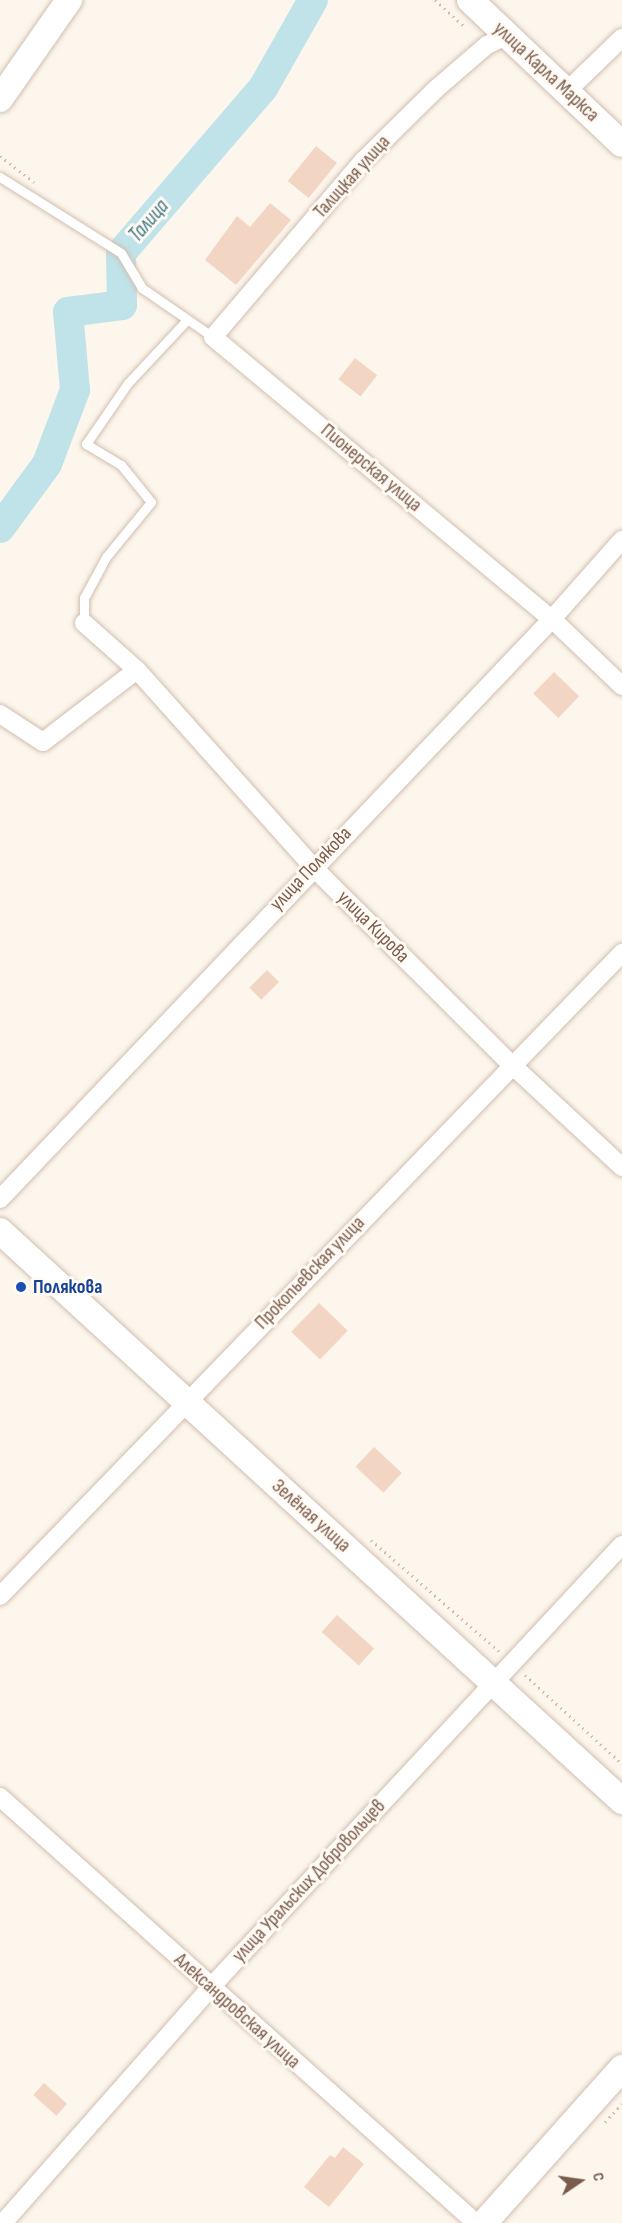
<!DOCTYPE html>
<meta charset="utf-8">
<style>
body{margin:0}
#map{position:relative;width:622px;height:2223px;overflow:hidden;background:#fdf6ec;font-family:"Sofia Sans Condensed",sans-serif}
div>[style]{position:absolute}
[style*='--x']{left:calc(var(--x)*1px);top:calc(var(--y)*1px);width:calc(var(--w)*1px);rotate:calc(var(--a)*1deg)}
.river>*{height:30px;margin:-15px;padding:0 15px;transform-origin:15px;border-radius:15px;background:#bfe3e8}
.building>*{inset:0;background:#f3d5c3;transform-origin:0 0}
.path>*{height:3px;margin-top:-1.5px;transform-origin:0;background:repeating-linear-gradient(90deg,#d9b8a5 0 1.5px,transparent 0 6px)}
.roads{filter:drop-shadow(0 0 2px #d1beb0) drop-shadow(0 0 2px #d1beb0)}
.lane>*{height:9px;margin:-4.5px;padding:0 4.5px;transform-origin:4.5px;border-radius:4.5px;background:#fff}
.street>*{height:18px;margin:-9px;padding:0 9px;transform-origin:9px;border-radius:9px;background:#fff}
.secondary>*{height:26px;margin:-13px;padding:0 13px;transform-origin:13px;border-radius:13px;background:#fff}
.dots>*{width:16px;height:16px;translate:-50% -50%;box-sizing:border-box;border:3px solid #fffaf3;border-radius:50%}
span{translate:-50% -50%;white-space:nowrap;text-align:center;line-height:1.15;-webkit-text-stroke:6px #fffaf3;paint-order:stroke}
.street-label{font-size:20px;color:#7a5c4d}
.transit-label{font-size:20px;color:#164399;font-weight:700}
.left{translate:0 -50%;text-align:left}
.water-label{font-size:21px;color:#437c86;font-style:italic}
.north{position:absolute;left:550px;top:2151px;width:60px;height:60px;-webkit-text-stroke:4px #fffaf3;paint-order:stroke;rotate:77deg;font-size:16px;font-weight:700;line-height:24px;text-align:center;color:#7a5c4d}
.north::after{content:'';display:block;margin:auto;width:21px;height:27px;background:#7a5c4d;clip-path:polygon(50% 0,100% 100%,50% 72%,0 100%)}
</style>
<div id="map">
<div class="river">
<i style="--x:0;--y:528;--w:79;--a:-53.7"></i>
<i style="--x:47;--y:464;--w:79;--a:-69.3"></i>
<i style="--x:75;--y:390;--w:78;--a:-95.1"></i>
<i style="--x:68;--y:312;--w:54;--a:-7.4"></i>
<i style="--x:122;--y:305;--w:52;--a:-91.1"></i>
<i style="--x:121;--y:253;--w:218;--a:-49.3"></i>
<i style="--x:263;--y:88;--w:101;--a:-60.4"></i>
</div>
<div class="building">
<i style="left:316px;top:146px;width:27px;height:45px;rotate:39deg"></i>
<i style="clip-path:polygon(270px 203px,291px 220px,236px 285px,205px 260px,237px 216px,250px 227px)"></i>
<i style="left:355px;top:358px;width:28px;height:27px;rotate:38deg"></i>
<i style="left:554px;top:672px;width:35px;height:30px;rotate:44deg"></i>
<i style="left:267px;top:970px;width:17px;height:25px;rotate:45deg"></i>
<i style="left:319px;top:1303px;width:40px;height:40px;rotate:44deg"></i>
<i style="left:374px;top:1447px;width:38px;height:27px;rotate:43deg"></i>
<i style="left:337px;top:1615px;width:50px;height:23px;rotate:42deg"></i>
<i style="left:44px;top:2083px;width:31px;height:16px;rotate:42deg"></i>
<i style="clip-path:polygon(343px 2147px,364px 2164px,329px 2207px,304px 2187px,330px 2155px,335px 2158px)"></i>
</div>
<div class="path">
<i style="--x:435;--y:0;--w:38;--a:42"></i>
<i style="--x:0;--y:156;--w:43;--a:37.4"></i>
<i style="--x:371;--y:1540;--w:171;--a:41"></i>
<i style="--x:525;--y:1675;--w:132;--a:42.5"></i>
<i style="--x:605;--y:2122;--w:25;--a:-47"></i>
</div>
<div class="roads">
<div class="lane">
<i style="--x:0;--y:177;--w:143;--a:32.1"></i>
<i style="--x:121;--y:253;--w:41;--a:59"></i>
<i style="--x:142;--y:288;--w:86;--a:34.6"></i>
<i style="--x:84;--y:623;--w:25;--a:-90"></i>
<i style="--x:84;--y:598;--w:47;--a:-61.8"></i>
<i style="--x:106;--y:557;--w:71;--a:-50.7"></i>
<i style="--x:151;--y:502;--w:48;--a:-129"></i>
<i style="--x:121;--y:465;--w:41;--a:-149"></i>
<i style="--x:86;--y:444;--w:74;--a:-55.5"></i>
<i style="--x:128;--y:383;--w:86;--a:-46.9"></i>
</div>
<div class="street">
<i style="--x:507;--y:35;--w:22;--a:153"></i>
<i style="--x:487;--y:45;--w:67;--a:139.2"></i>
<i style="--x:436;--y:89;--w:103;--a:135.4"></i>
<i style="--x:363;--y:161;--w:231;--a:130.4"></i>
<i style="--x:213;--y:337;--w:441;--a:39.8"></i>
<i style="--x:552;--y:619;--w:97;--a:43.7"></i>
<i style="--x:566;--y:92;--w:78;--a:-44"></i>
<i style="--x:84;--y:623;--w:71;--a:41.6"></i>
<i style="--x:137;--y:670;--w:264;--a:48.2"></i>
<i style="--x:313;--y:867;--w:282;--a:44.9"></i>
<i style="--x:513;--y:1066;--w:149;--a:42.8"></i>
<i style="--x:0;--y:714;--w:51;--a:33.1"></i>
<i style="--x:43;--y:742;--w:118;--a:-37.5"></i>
<i style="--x:0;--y:1199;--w:801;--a:-46.42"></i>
<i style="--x:552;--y:619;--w:106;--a:-48.5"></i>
<i style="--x:0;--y:1596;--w:895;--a:-45.95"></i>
<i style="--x:0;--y:1797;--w:639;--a:41.83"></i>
<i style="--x:3;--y:2223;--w:313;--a:-48.6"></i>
<i style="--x:210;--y:1988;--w:605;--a:-47.08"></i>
</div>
<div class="secondary">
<i style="--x:470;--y:0;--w:209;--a:43.5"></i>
<i style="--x:0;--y:99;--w:121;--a:-55.1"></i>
<i style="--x:0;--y:1231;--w:844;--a:42.5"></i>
<i style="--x:484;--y:2223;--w:208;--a:-48.3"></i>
</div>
</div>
<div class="dots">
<i style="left:21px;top:1287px;background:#1a4fb4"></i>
</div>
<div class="street-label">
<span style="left:546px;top:72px;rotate:43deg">улица Карла Маркса</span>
<span style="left:352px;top:177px;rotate:-48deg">Талицкая улица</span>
<span style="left:371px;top:468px;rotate:40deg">Пионерская улица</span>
<span style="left:311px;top:869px;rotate:-46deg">улица Полякова</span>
<span style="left:373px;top:927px;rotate:45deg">улица Кирова</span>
<span style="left:310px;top:1273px;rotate:-46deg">Прокопьевская улица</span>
<span style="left:311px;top:1516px;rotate:42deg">Зелёная улица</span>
<span style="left:309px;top:1881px;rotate:-47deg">улица Уральских Добровольцев</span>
<span style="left:237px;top:2011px;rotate:42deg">Александровская улица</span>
</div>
<div class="transit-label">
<span class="left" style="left:33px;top:1287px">Полякова</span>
</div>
<div class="water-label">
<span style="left:149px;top:221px;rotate:-49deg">Талица</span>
</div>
<div class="north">С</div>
</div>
